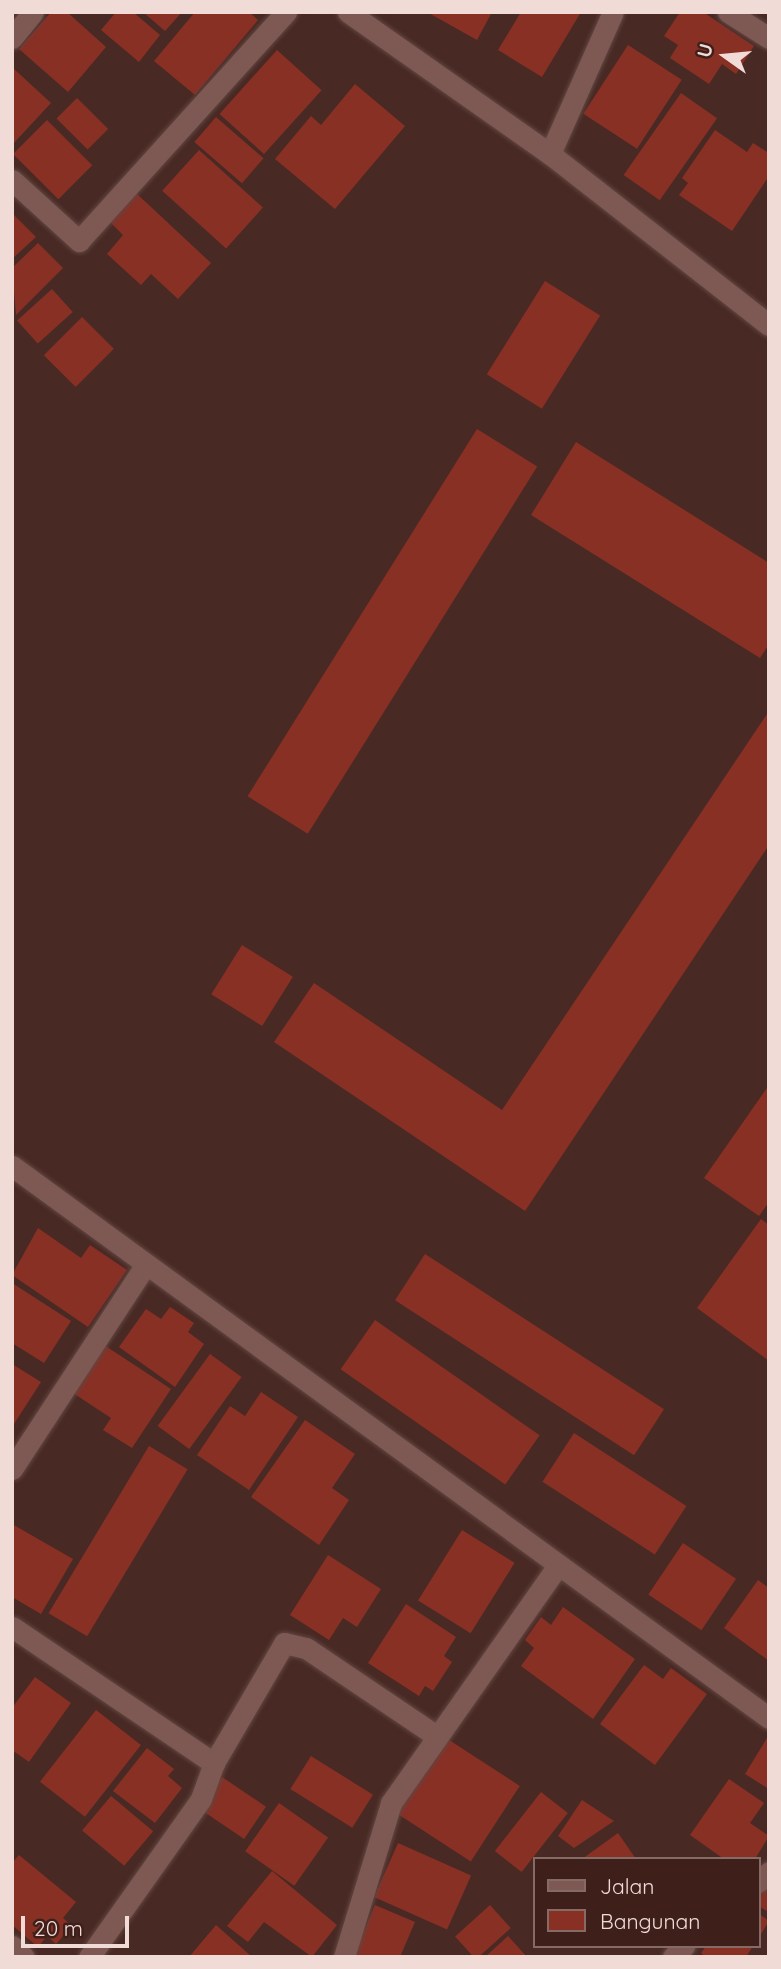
<!DOCTYPE html>
<style>
body{margin:0}
#map{position:relative;width:781px;height:1969px;overflow:hidden;background:#492924;font-family:Quicksand,sans-serif}
div>[style]{position:absolute}
[style*='--x']{left:calc(var(--x)*1px);top:calc(var(--y)*1px);width:calc(var(--w)*1px);rotate:calc(var(--a)*1deg)}
.building>*{inset:0;background:#893025;transform-origin:0 0}
.roads{filter:drop-shadow(0 0 2px #614641) drop-shadow(0 0 2px #614641)}
.minor>*{height:21px;margin:-10.5px;padding:0 10.5px;transform-origin:10.5px;border-radius:10.5px;background:#7e5953}
span{translate:-50% -50%;white-space:nowrap;text-align:center;line-height:1.15;-webkit-text-stroke:5px #3e1f1a;paint-order:stroke}
.frame{position:absolute;inset:0;border:14px solid #f1dbd7;pointer-events:none}
.legend{position:absolute;left:533px;top:1857px;width:228px;height:91px;box-sizing:border-box;background:#3e1f1a;border:2px solid #866a66;margin:0;padding:9px 12px;list-style:none;font-size:21px;color:#f1dbd7}
.legend li{display:flex;align-items:center;gap:14px;height:35px}
.legend b{width:35px;border:2px solid #866a66}
.north{position:absolute;left:690px;top:21px;width:70px;height:70px;-webkit-text-stroke:5px #3e1f1a;paint-order:stroke;rotate:285deg;font-size:19px;font-weight:700;line-height:28px;text-align:center;color:#f1dbd7}
.north::after{content:'';display:block;margin:auto;width:24px;height:32px;background:#f1dbd7;clip-path:polygon(50% 0,100% 100%,50% 72%,0 100%)}
.scale{position:absolute;left:21px;top:1916px;width:108px;height:32px;box-sizing:border-box;border:4px solid #f1dbd7;border-top:0;padding-left:9px;font-size:21px;line-height:24px;white-space:nowrap;color:#f1dbd7;-webkit-text-stroke:5px #3e1f1a;paint-order:stroke}
</style>
<div id="map">
<div class="building">
<i style="clip-path:polygon(51px 12px,67px 12px,106px 47px,68px 92px,19px 49px)"></i>
<i style="clip-path:polygon(116px 12px,133px 12px,160px 35px,139px 62px,101px 30px)"></i>
<i style="clip-path:polygon(143px 12px,182px 12px,165px 31px)"></i>
<i style="clip-path:polygon(195px 12px,249px 12px,258px 20px,195px 95px,154px 61px)"></i>
<i style="clip-path:polygon(427px 12px,492px 12px,477px 40px)"></i>
<i style="clip-path:polygon(521px 12px,581px 12px,542px 77px,498px 50px)"></i>
<i style="clip-path:polygon(680px 12px,703px 12px,754px 46px,736px 74px,722px 64px,709px 84px,670px 58px,678px 45px,664px 36px)"></i>
<i style="left:628px;top:45px;width:64px;height:82px;rotate:33deg"></i>
<i style="left:277px;top:50px;width:60px;height:86px;rotate:42deg"></i>
<i style="clip-path:polygon(12px 67px,51px 103px,12px 145px)"></i>
<i style="clip-path:polygon(355px 84px,405px 126px,335px 209px,275px 159px,311px 116px,321px 125px)"></i>
<i style="left:681px;top:93px;width:44px;height:100px;rotate:35deg"></i>
<i style="left:77px;top:98px;width:44px;height:29px;rotate:45deg"></i>
<i style="left:216px;top:117px;width:63px;height:33px;rotate:41deg"></i>
<i style="left:47px;top:120px;width:64px;height:48px;rotate:45deg"></i>
<i style="clip-path:polygon(715px 130px,747px 152px,753px 143px,769px 153px,769px 176px,732px 231px,679px 195px,688px 183px,682px 178px)"></i>
<i style="left:199px;top:150px;width:86px;height:55px;rotate:42deg"></i>
<i style="clip-path:polygon(136px 193px,211px 263px,178px 299px,151px 274px,141px 285px,107px 254px,123px 235px,110px 222px)"></i>
<i style="clip-path:polygon(12px 213px,36px 237px,12px 259px)"></i>
<i style="clip-path:polygon(38px 243px,63px 268px,16px 315px,12px 268px)"></i>
<i style="left:545px;top:281px;width:65px;height:110px;rotate:32deg"></i>
<i style="left:52px;top:289px;width:31px;height:47px;rotate:48deg"></i>
<i style="left:82px;top:317px;width:45px;height:54px;rotate:45deg"></i>
<i style="left:477px;top:429px;width:71px;height:433px;rotate:32deg"></i>
<i style="clip-path:polygon(576px 442px,769px 563px,769px 644px,760px 658px,531px 515px)"></i>
<i style="clip-path:polygon(769px 711px,769px 845px,525px 1211px,274px 1042px,314px 983px,502px 1110px)"></i>
<i style="left:242px;top:945px;width:60px;height:58px;rotate:32deg"></i>
<i style="clip-path:polygon(769px 1085px,769px 1202px,759px 1216px,704px 1178px)"></i>
<i style="clip-path:polygon(761px 1219px,769px 1225px,769px 1361px,697px 1308px)"></i>
<i style="clip-path:polygon(38px 1228px,81px 1258px,90px 1245px,127px 1270px,88px 1327px,12px 1275px)"></i>
<i style="left:425px;top:1254px;width:285px;height:55px;rotate:33deg"></i>
<i style="clip-path:polygon(12px 1283px,71px 1321px,44px 1363px,12px 1343px)"></i>
<i style="clip-path:polygon(170px 1307px,194px 1323px,188px 1332px,204px 1344px,175px 1387px,119px 1347px,146px 1309px,161px 1319px)"></i>
<i style="left:375px;top:1320px;width:201px;height:60px;rotate:35deg"></i>
<i style="clip-path:polygon(104px 1345px,171px 1389px,132px 1448px,103px 1430px,111px 1418px,73px 1393px)"></i>
<i style="left:210px;top:1354px;width:39px;height:89px;rotate:36deg"></i>
<i style="clip-path:polygon(12px 1364px,41px 1382px,12px 1427px)"></i>
<i style="clip-path:polygon(261px 1392px,298px 1417px,249px 1490px,197px 1455px,230px 1406px,245px 1416px)"></i>
<i style="clip-path:polygon(305px 1420px,355px 1454px,332px 1488px,349px 1500px,319px 1545px,251px 1497px)"></i>
<i style="left:574px;top:1433px;width:134px;height:58px;rotate:33deg"></i>
<i style="left:149px;top:1446px;width:45px;height:195px;rotate:31deg"></i>
<i style="clip-path:polygon(12px 1524px,73px 1559px,41px 1614px,12px 1597px)"></i>
<i style="left:462px;top:1530px;width:62px;height:83px;rotate:32deg"></i>
<i style="left:683px;top:1543px;width:64px;height:62px;rotate:34deg"></i>
<i style="clip-path:polygon(328px 1555px,381px 1589px,357px 1627px,343px 1618px,329px 1640px,290px 1615px)"></i>
<i style="clip-path:polygon(758px 1580px,769px 1588px,769px 1661px,724px 1628px)"></i>
<i style="clip-path:polygon(406px 1604px,456px 1637px,444px 1656px,452px 1662px,433px 1691px,425px 1686px,419px 1696px,368px 1663px)"></i>
<i style="clip-path:polygon(563px 1607px,635px 1659px,593px 1719px,521px 1666px,534px 1648px,525px 1640px,541px 1617px,551px 1625px)"></i>
<i style="clip-path:polygon(644px 1665px,663px 1679px,671px 1668px,707px 1694px,655px 1765px,600px 1724px)"></i>
<i style="clip-path:polygon(35px 1677px,71px 1703px,29px 1762px,12px 1750px,12px 1708px)"></i>
<i style="left:96px;top:1710px;width:57px;height:91px;rotate:38deg"></i>
<i style="left:446px;top:1738px;width:88px;height:90px;rotate:33deg"></i>
<i style="clip-path:polygon(767px 1738px,769px 1739px,769px 1789px,745px 1774px)"></i>
<i style="clip-path:polygon(147px 1748px,174px 1769px,168px 1776px,182px 1788px,155px 1823px,113px 1791px)"></i>
<i style="left:311px;top:1756px;width:73px;height:39px;rotate:32deg"></i>
<i style="left:222px;top:1777px;width:53px;height:39px;rotate:34deg"></i>
<i style="clip-path:polygon(729px 1779px,764px 1803px,750px 1823px,769px 1836px,755px 1859px,724px 1859px,690px 1835px)"></i>
<i style="left:541px;top:1792px;width:34px;height:75px;rotate:38deg"></i>
<i style="left:111px;top:1796px;width:55px;height:45px;rotate:40deg"></i>
<i style="clip-path:polygon(582px 1800px,614px 1821px,574px 1848px,558px 1836px)"></i>
<i style="left:279px;top:1803px;width:60px;height:59px;rotate:35deg"></i>
<i style="clip-path:polygon(618px 1833px,636px 1859px,582px 1859px)"></i>
<i style="left:398px;top:1843px;width:80px;height:59px;rotate:24deg"></i>
<i style="clip-path:polygon(19px 1855px,76px 1902px,63px 1918px,72px 1926px,56px 1944px,47px 1936px,38px 1947px,12px 1925px,12px 1863px)"></i>
<i style="clip-path:polygon(272px 1871px,337px 1925px,312px 1957px,264px 1922px,248px 1942px,227px 1926px)"></i>
<i style="clip-path:polygon(769px 1887px,769px 1912px,758px 1906px,758px 1892px)"></i>
<i style="clip-path:polygon(375px 1905px,415px 1922px,400px 1957px,353px 1957px)"></i>
<i style="left:490px;top:1905px;width:31px;height:47px;rotate:48deg"></i>
<i style="clip-path:polygon(758px 1913px,769px 1921px,758px 1939px)"></i>
<i style="clip-path:polygon(216px 1925px,252px 1957px,189px 1957px)"></i>
<i style="clip-path:polygon(508px 1936px,527px 1957px,485px 1957px)"></i>
<i style="clip-path:polygon(706px 1946px,753px 1946px,746px 1957px,706px 1957px,701px 1953px)"></i>
</div>
<div class="roads">
<div class="minor">
<i style="--x:348;--y:12;--w:247;--a:35.1"></i>
<i style="--x:550;--y:154;--w:278;--a:38"></i>
<i style="--x:728;--y:12;--w:49;--a:32.4"></i>
<i style="--x:12;--y:38;--w:33;--a:-51"></i>
<i style="--x:550;--y:154;--w:155;--a:-66.1"></i>
<i style="--x:12;--y:180;--w:91;--a:42.3"></i>
<i style="--x:79;--y:241;--w:309;--a:-47.9"></i>
<i style="--x:12;--y:1166;--w:937;--a:36.1"></i>
<i style="--x:12;--y:1469;--w:241;--a:-56.8"></i>
<i style="--x:12;--y:1627;--w:244;--a:34"></i>
<i style="--x:214;--y:1763;--w:38;--a:110"></i>
<i style="--x:201;--y:1799;--w:194;--a:125.3"></i>
<i style="--x:214;--y:1763;--w:139;--a:-59.7"></i>
<i style="--x:284;--y:1643;--w:23;--a:13"></i>
<i style="--x:306;--y:1648;--w:156;--a:34"></i>
<i style="--x:758;--y:1882;--w:15;--a:-42"></i>
<i style="--x:12;--y:1946;--w:16;--a:43"></i>
<i style="--x:344;--y:1957;--w:161;--a:-73"></i>
<i style="--x:391;--y:1803;--w:289;--a:-54.9"></i>
<i style="--x:673;--y:1957;--w:16;--a:-45"></i>
</div>
</div>
<div class="frame"></div>
<ul class="legend">
<li><b style="height:9px;background:#7e5953"></b>Jalan</li>
<li><b style="height:19px;background:#893025"></b>Bangunan</li>
</ul>
<div class="north">U</div>
<div class="scale">20 m</div>
</div>
